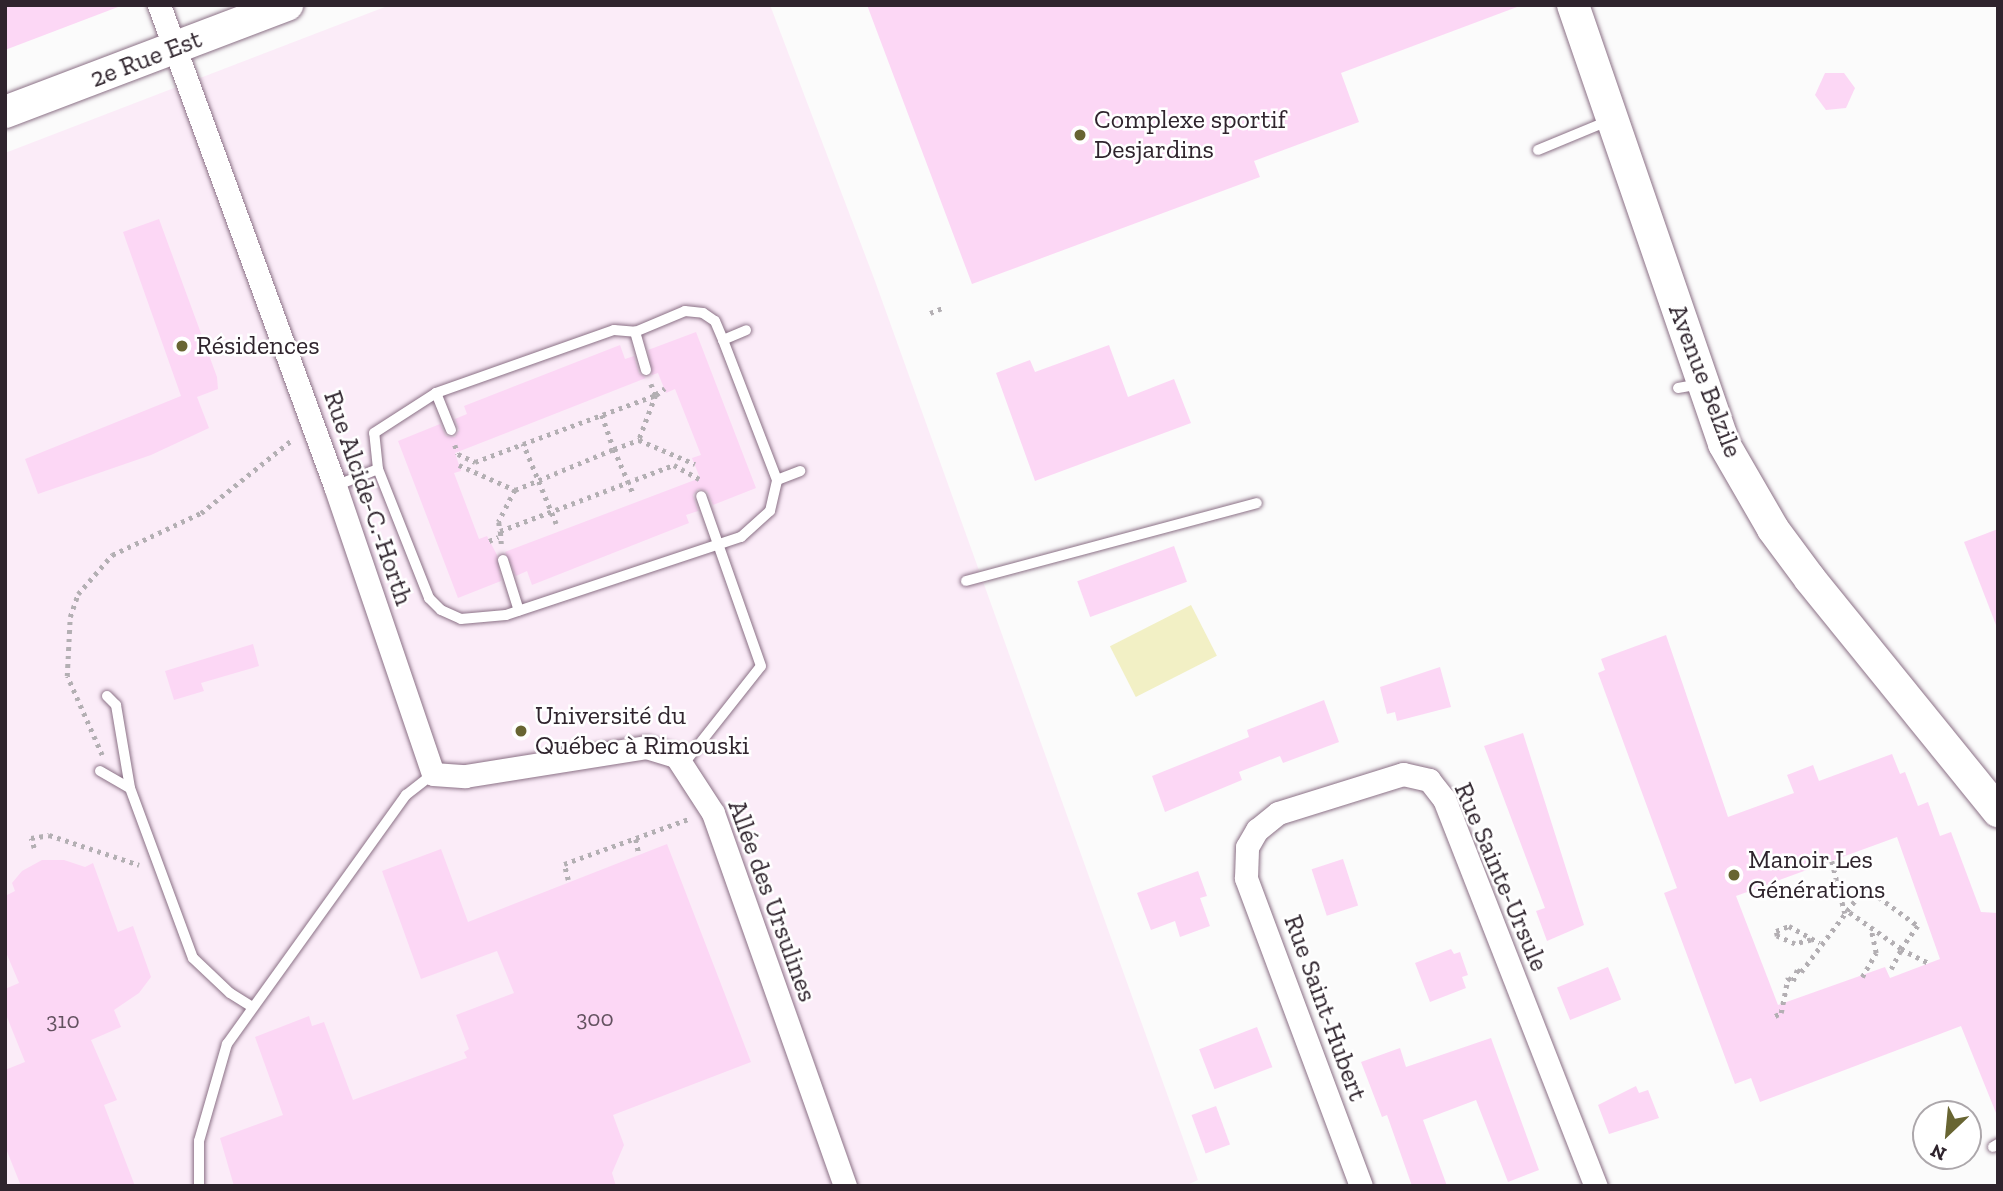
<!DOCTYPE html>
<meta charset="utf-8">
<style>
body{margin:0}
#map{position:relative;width:2003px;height:1191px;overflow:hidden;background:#fbfbfb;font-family:"Zilla Slab",serif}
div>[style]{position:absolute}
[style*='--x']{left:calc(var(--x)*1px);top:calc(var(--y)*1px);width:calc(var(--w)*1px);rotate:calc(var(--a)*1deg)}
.built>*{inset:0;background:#fbecf8}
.green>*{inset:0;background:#f2f0c5;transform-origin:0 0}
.building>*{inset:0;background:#fcd7f5;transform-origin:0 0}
.path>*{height:4.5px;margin-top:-2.25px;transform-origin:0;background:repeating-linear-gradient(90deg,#b3afb3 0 3.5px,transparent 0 8.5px)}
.roads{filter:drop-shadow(0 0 2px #8b7186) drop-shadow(0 0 2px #8b7186)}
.lane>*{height:10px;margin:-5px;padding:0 5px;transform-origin:5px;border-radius:5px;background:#fff}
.street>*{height:23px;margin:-11.5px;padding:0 11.5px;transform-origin:11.5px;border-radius:11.5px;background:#fff}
.secondary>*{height:32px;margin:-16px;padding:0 16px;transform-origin:16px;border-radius:16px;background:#fff}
.dots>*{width:19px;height:19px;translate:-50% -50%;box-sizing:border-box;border:4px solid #fff;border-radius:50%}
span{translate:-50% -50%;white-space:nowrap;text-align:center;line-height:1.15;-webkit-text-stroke:5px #fff;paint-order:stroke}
.number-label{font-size:23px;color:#62515f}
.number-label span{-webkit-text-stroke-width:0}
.street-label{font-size:26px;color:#2f242d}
.poi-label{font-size:26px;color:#2f242d}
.left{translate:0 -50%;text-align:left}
.frame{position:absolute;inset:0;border:7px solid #2f242d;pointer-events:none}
.north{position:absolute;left:1912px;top:1100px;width:70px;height:70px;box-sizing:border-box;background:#fff;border:2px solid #aca7ab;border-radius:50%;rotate:206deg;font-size:19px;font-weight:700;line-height:28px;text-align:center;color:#2f242d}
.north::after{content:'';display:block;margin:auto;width:24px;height:32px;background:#686532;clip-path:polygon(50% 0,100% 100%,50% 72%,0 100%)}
</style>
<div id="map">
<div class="built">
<i style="clip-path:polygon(390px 5px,770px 5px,875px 281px,1198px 1180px,1185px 1186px,5px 1186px,5px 153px)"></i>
</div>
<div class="green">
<i style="left:1191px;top:605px;width:57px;height:91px;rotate:63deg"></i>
</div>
<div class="building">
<i style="clip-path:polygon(5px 5px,118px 5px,118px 7px,5px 50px)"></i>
<i style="clip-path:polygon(867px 5px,1517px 5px,1517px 7px,1341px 73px,1359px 122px,1254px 161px,1260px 177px,972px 284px)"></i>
<i style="clip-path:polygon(1825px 73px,1844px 73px,1855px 88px,1846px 108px,1826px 110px,1815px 95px)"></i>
<i style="clip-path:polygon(159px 219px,217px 377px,218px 389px,197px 397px,209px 428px,151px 455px,38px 494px,25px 459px,181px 396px,123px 232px)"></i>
<i style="clip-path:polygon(696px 332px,756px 488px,713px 505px,707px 491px,698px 489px,693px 495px,698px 511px,686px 515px,689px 523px,532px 585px,527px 571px,516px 576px,505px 552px,700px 478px,692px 458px,701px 455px,675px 389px,666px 393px,658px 373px,652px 375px,648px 350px)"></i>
<i style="clip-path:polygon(620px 345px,625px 359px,634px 356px,639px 373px,646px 378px,455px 453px,461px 471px,454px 473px,479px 539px,487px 536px,497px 555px,501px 581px,458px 598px,398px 441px,440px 424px,446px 436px,455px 437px,459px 430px,455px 419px,467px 414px,464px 406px)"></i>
<i style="clip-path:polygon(1109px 345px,1128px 397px,1174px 379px,1191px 423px,1035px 481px,996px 373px,1030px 360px,1035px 372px)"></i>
<i style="clip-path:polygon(1998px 529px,1998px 625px,1996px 625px,1964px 542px)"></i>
<i style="left:1174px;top:546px;width:38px;height:103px;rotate:70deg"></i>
<i style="clip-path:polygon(evenodd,1666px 635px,1728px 817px,1794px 793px,1787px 775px,1813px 765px,1819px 781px,1892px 754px,1900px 774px,1905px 772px,1918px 806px,1928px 802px,1940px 836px,1951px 832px,1981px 912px,1998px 913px,1998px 1118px,1961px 1026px,1760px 1102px,1751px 1078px,1735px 1084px,1664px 893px,1677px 888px,1598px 673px,1605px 670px,1601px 659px,1666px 635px,1897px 837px,1940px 959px,1890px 978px,1885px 967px,1778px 1005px,1736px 896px,1897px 837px)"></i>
<i style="clip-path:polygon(253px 644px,259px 666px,201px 683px,204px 691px,174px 700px,165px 671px)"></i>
<i style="clip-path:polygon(1440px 667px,1451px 707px,1397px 721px,1395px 712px,1387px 714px,1380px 687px)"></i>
<i style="clip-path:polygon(1324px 700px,1339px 742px,1283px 763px,1280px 756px,1239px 772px,1242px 780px,1165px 812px,1152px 776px,1249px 737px,1247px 730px)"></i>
<i style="clip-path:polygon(1523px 733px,1584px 925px,1547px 941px,1536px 911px,1545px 908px,1484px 746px)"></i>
<i style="clip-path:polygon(667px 844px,751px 1062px,613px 1115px,624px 1145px,612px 1173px,616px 1186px,234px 1186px,220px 1138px,283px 1115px,255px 1037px,309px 1016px,312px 1026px,324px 1022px,353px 1100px,467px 1058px,464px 1052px,469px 1049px,456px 1015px,514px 993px,497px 951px,421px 979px,382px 871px,441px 849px,468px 922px)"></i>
<i style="left:1343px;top:859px;width:49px;height:33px;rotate:72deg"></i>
<i style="clip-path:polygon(42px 860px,64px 860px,85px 867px,93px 863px,118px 932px,133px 926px,151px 977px,139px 993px,114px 1010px,121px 1027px,91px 1040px,117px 1100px,104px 1105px,135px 1186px,21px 1186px,5px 1146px,5px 1070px,25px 1062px,5px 1012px,5px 989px,19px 983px,5px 950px,5px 896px,15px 891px,12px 883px,22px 871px)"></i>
<i style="clip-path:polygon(1198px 871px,1207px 896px,1200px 898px,1210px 926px,1180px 937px,1175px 921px,1151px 930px,1137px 893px)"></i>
<i style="clip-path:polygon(1451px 949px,1454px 954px,1460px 952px,1468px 975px,1462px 977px,1466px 988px,1430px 1002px,1415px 963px)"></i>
<i style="left:1608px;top:967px;width:35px;height:55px;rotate:68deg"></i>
<i style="left:1257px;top:1027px;width:43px;height:62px;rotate:69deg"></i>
<i style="clip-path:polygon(1491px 1038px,1539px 1170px,1508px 1182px,1476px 1100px,1423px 1120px,1447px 1186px,1412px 1186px,1387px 1115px,1382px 1117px,1361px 1062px,1400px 1048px,1406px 1067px)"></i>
<i style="clip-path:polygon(1636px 1086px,1639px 1093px,1648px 1090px,1659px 1118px,1609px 1134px,1598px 1105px)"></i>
<i style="left:1216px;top:1106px;width:41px;height:26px;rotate:70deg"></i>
</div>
<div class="path">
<i style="--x:930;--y:313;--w:16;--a:-22"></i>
<i style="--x:651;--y:384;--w:12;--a:66"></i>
<i style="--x:656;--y:395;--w:11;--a:-38"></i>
<i style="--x:602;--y:415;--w:36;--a:71"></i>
<i style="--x:614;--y:449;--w:27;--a:-20"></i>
<i style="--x:455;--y:445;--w:9;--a:72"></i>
<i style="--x:458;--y:454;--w:19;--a:25"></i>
<i style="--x:475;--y:462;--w:51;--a:-20.6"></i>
<i style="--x:459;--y:465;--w:61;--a:24.1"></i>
<i style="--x:515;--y:490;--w:36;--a:117"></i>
<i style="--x:499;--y:522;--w:9;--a:84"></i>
<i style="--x:515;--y:490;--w:107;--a:-22.5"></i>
<i style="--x:614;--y:449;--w:48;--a:66.6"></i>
<i style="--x:556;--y:524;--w:87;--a:-112.4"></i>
<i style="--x:523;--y:444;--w:142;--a:-20.2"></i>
<i style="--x:656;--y:395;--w:48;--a:110.7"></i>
<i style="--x:639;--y:440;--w:61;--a:23.2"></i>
<i style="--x:489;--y:541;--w:10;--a:-24"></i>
<i style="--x:501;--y:544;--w:13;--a:-94"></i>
<i style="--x:500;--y:531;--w:186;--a:-20.8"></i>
<i style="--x:674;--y:465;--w:29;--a:29"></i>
<i style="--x:102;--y:755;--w:86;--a:-113.9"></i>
<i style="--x:67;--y:676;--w:59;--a:-87.1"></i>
<i style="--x:70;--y:617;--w:24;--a:-71"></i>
<i style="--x:78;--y:594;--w:52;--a:-48.9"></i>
<i style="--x:112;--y:555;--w:98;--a:-25.3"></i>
<i style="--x:201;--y:513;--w:118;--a:-38.8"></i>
<i style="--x:636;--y:839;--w:15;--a:79"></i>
<i style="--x:34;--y:848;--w:10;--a:-107"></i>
<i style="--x:31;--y:838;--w:18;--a:-9"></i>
<i style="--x:49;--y:835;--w:95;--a:18.4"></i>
<i style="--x:1832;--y:861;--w:54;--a:76"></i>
<i style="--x:568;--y:880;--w:16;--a:-104"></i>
<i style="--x:564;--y:864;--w:132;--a:-19.9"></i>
<i style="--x:1811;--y:940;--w:16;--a:166"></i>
<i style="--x:1795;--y:944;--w:20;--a:-156"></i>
<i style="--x:1777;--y:936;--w:5;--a:-101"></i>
<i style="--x:1776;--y:931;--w:14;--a:-21"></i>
<i style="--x:1789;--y:926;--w:35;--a:29"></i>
<i style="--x:1891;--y:969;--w:22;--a:-63"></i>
<i style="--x:1901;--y:949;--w:66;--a:-144.9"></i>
<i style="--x:1847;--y:911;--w:30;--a:-53"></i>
<i style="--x:1865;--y:887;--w:66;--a:36.3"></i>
<i style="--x:1918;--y:926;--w:29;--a:126"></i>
<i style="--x:1901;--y:949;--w:30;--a:27"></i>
<i style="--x:1862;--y:977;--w:28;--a:-60"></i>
<i style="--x:1876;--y:953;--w:25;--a:-102"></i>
<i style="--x:1775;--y:1016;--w:7;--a:-27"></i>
<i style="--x:1781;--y:1013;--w:36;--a:-79"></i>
<i style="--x:1788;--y:978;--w:6;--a:31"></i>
<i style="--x:1793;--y:981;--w:12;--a:-70"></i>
<i style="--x:1797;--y:970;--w:4;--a:27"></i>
<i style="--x:1801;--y:972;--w:76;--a:-53"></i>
</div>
<div class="roads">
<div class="lane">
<i style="--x:1538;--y:150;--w:76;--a:-22.5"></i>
<i style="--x:646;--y:370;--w:40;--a:-106"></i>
<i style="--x:635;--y:332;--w:54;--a:-22.8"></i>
<i style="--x:685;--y:311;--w:18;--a:6"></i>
<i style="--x:703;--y:313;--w:14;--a:34"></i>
<i style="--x:715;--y:321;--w:21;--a:67"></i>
<i style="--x:723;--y:340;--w:25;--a:-23"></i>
<i style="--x:1678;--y:388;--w:23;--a:-10"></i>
<i style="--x:451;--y:430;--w:40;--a:-112"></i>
<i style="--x:436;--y:393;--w:189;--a:-19.5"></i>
<i style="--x:614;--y:330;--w:21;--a:5"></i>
<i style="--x:378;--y:469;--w:139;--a:68.4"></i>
<i style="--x:429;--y:598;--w:17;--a:45"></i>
<i style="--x:441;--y:610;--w:22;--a:24"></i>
<i style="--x:461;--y:619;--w:45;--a:-5.1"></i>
<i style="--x:506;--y:615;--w:248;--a:-18.4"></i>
<i style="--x:741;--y:537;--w:39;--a:-42"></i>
<i style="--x:770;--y:511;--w:32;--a:-77"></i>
<i style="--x:777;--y:480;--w:150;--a:-111.1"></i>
<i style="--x:777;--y:480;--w:25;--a:-21"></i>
<i style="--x:335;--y:486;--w:46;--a:-21.6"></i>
<i style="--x:378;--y:469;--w:36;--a:-96"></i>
<i style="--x:374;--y:433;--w:74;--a:-32.8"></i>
<i style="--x:503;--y:560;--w:53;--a:72.6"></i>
<i style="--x:966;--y:581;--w:301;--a:-15"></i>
<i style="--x:107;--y:696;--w:13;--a:45"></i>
<i style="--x:116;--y:705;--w:84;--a:80.4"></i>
<i style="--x:130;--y:788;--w:181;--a:69.7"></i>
<i style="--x:193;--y:958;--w:51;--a:43.4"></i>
<i style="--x:230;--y:993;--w:25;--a:32"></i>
<i style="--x:682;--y:766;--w:127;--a:-51.7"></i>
<i style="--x:761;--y:666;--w:180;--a:-109.4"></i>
<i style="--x:100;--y:771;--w:34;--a:30"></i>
<i style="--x:1993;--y:1147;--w:6;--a:-31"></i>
<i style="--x:199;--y:1186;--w:45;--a:-90"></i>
<i style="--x:199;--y:1141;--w:101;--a:-73.9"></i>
<i style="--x:227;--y:1044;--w:307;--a:-54.3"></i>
<i style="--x:406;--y:795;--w:34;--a:-38"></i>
</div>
<div class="street">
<i style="--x:159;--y:5;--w:512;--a:69.9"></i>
<i style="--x:335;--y:486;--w:304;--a:71.2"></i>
<i style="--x:433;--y:774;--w:32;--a:4"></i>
<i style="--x:465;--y:776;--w:183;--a:-9.1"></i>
<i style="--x:646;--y:747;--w:31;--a:17"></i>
<i style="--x:676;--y:756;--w:68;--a:57"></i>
<i style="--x:713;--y:813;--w:396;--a:70.5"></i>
<i style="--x:1361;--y:1186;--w:329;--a:-110.5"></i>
<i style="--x:1246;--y:878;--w:31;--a:-88"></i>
<i style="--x:1247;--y:847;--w:20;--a:-60"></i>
<i style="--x:1257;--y:830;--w:27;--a:-39"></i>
<i style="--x:1278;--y:813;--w:131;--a:-17.3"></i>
<i style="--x:1403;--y:774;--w:27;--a:13"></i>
<i style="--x:1429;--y:780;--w:24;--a:52"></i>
<i style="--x:1444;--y:799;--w:416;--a:68.6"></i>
</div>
<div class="secondary">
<i style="--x:1573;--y:5;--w:464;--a:71"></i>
<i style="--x:1724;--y:444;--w:98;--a:60"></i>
<i style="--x:1773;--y:529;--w:62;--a:53.5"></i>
<i style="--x:1810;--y:579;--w:299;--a:51"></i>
<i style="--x:5;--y:112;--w:302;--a:-20.8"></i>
</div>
</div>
<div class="dots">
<i style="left:1080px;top:135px;background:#686532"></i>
<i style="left:182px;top:346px;background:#686532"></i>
<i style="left:521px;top:731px;background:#686532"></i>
<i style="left:1734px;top:875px;background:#686532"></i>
</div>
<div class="number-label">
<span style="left:595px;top:1018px">300</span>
<span style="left:63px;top:1020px">310</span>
</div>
<div class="street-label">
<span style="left:146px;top:59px;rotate:-21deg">2e Rue Est</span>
<span style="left:1705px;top:381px;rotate:69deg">Avenue Belzile</span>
<span style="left:368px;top:498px;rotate:71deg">Rue Alcide-C.-Horth</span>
<span style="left:1501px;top:877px;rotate:67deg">Rue Sainte-Ursule</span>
<span style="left:772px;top:901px;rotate:70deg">Allée des Ursulines</span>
<span style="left:1325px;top:1008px;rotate:70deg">Rue Saint-Hubert</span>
</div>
<div class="poi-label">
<span class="left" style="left:1094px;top:135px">Complexe sportif<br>Desjardins</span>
<span class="left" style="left:196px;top:346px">Résidences</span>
<span class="left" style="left:535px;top:731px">Université du<br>Québec à Rimouski</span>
<span class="left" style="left:1748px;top:875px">Manoir Les<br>Générations</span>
</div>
<div class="frame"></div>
<div class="north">N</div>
</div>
